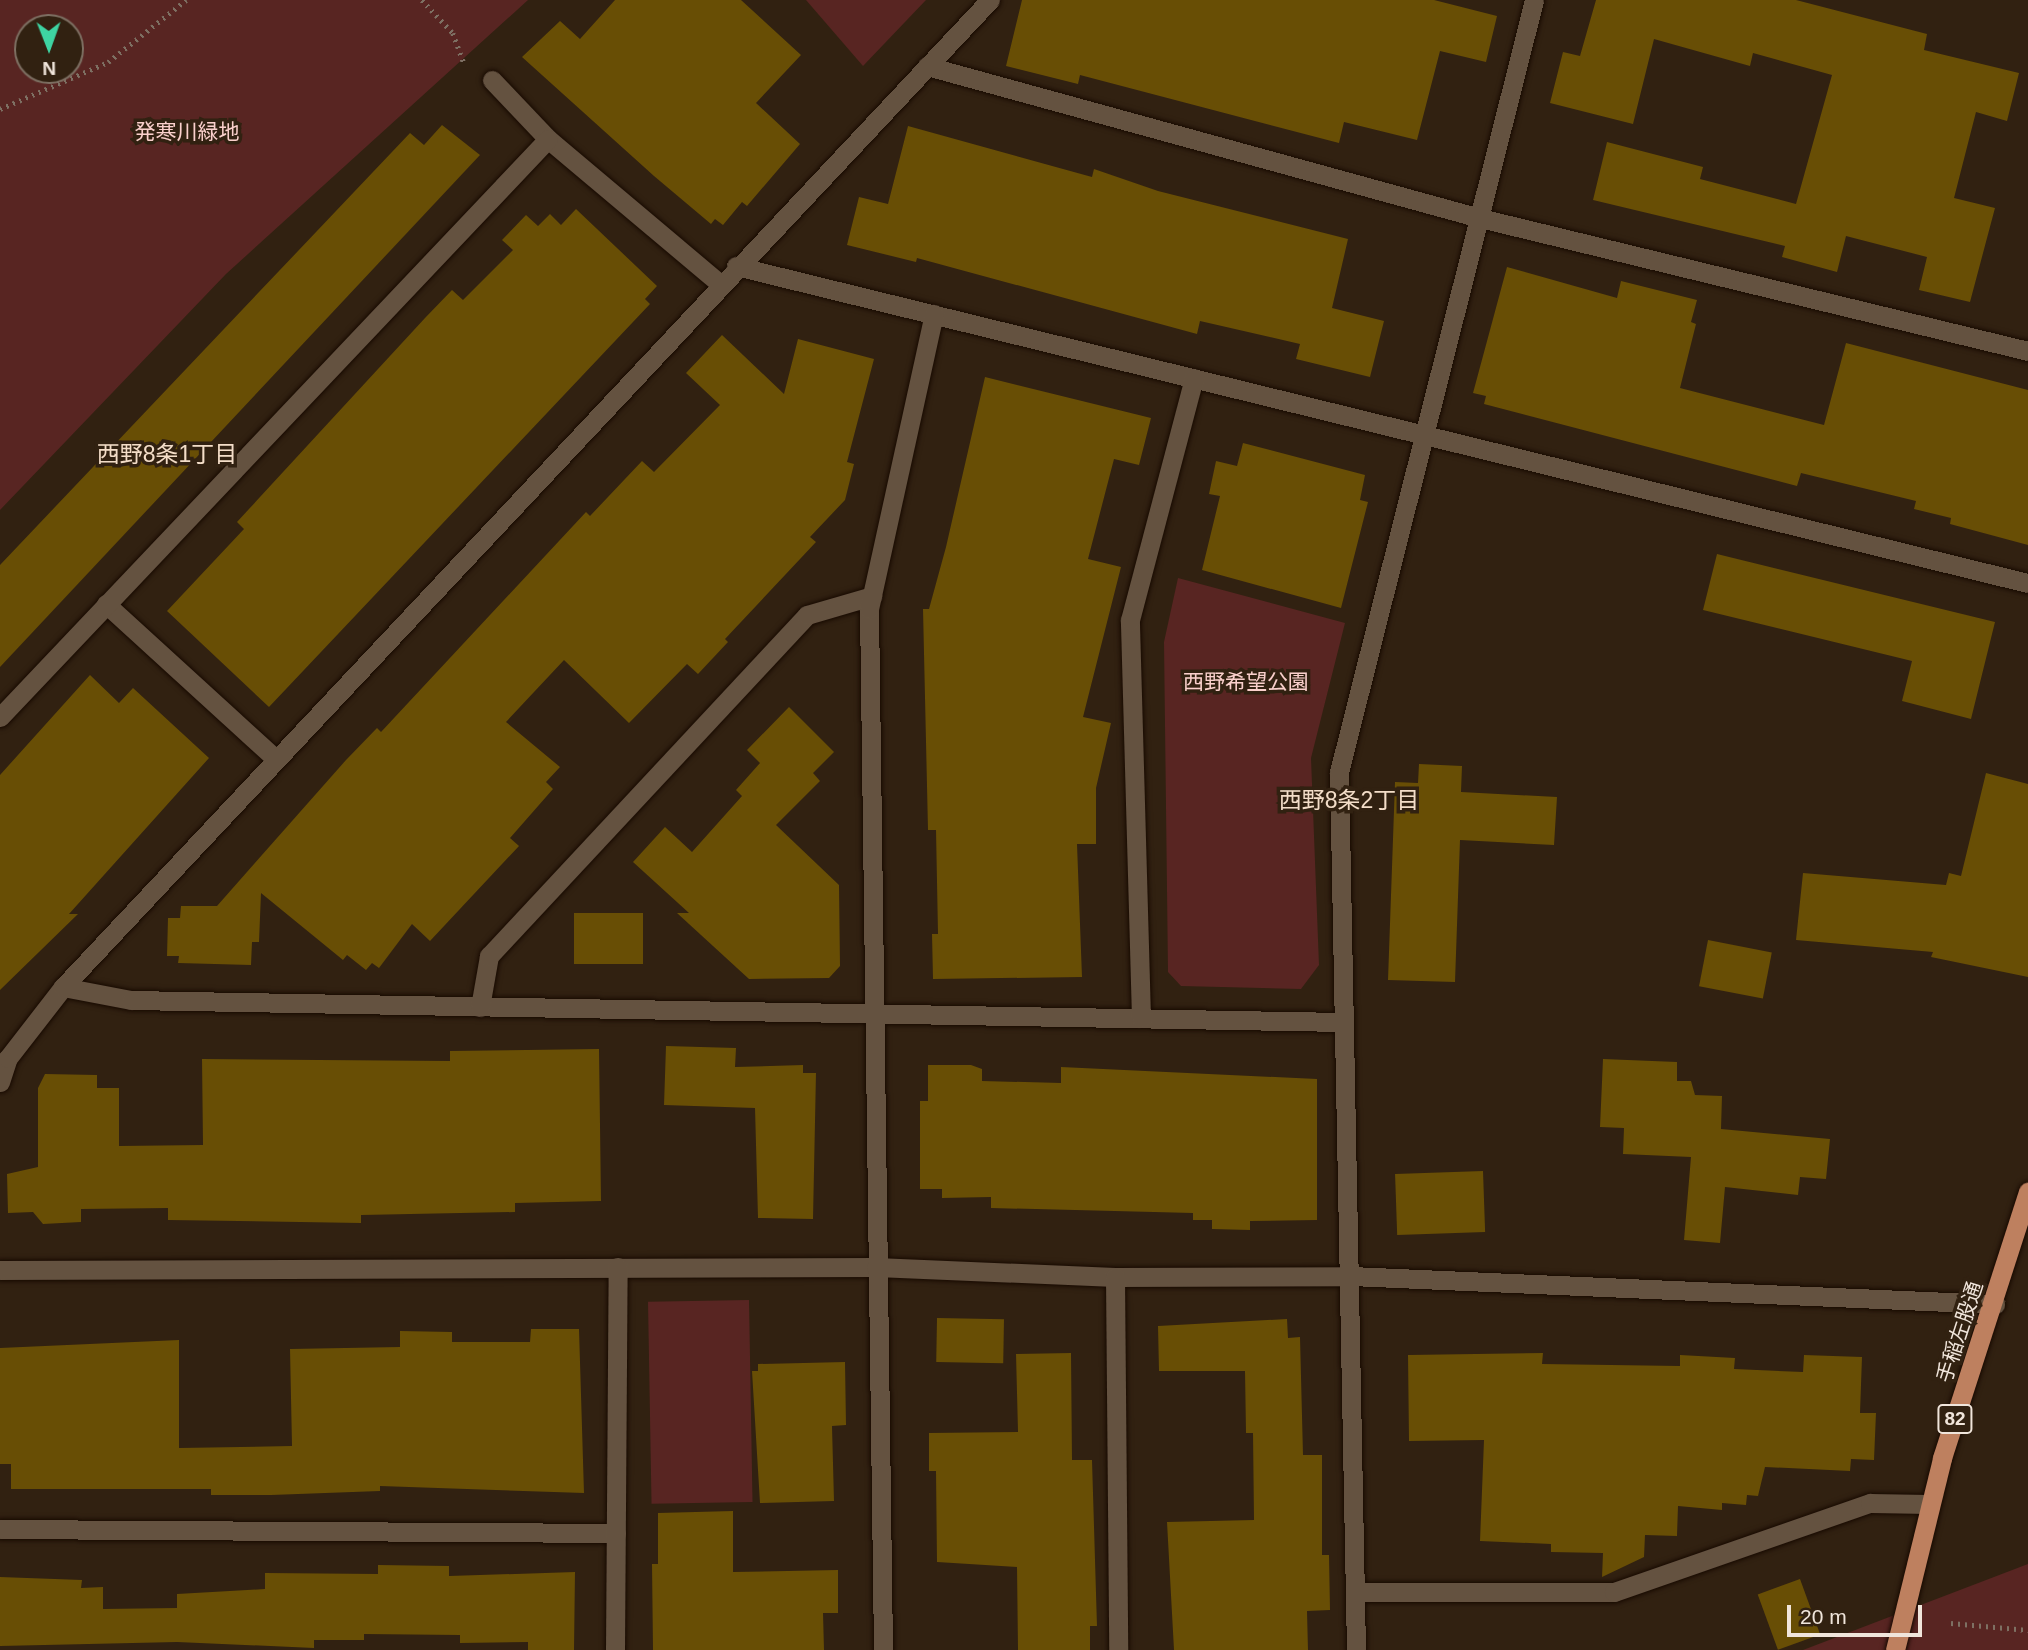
<!DOCTYPE html>
<meta charset="utf-8">
<style>
body{margin:0}
#map{position:relative;width:2028px;height:1650px;overflow:hidden;background:#312111;font-family:Helvetica,"Noto Sans JP",sans-serif}
div>[style]{position:absolute}
[style*='--x']{left:calc(var(--x)*1px);top:calc(var(--y)*1px);width:calc(var(--w)*1px);rotate:calc(var(--a)*1deg)}
.green>*{inset:0;background:#582522;transform-origin:0 0}
.building>*{inset:0;background:#684e05;transform-origin:0 0}
.path>*{height:4.5px;margin-top:-2.25px;transform-origin:0;background:repeating-linear-gradient(90deg,#7e7063 0 2px,transparent 0 7px)}
.roads{filter:drop-shadow(0 0 2px #180a00) drop-shadow(0 0 2px #180a00)}
.minor>*{height:19px;margin:-9.5px;padding:0 9.5px;transform-origin:9.5px;border-radius:9.5px;background:#645240}
.primary>*{height:19px;margin:-9.5px;padding:0 9.5px;transform-origin:9.5px;border-radius:9.5px;background:#be805f}
span{translate:-50% -50%;white-space:nowrap;text-align:center;line-height:1.15;-webkit-text-stroke:7px #312111;paint-order:stroke}
.shield-label span{padding:2px 5px;background:#312111;border:2px solid;border-radius:5px;-webkit-text-stroke-width:0}
.shield-label{font-size:19px;color:#f0e5db;font-weight:700}
.park-label{font-size:21px;color:#fad0cc}
.street-label{font-size:21px;color:#f0e5db}
.neighbourhood-label{font-size:23px;color:#f3ddc8}
.north{position:absolute;left:14px;top:14px;width:70px;height:70px;box-sizing:border-box;background:#312111;border:2px solid #7d6f62;border-radius:50%;rotate:179deg;font-size:19px;font-weight:700;line-height:28px;text-align:center;color:#f0e5db}
.north::after{content:'';display:block;margin:auto;width:24px;height:32px;background:#3ed4a2;clip-path:polygon(50% 0,100% 100%,50% 72%,0 100%)}
.scale{position:absolute;left:1787px;top:1605px;width:135px;height:32px;box-sizing:border-box;border:4px solid #f0e5db;border-top:0;padding-left:9px;font-size:21px;line-height:24px;white-space:nowrap;color:#f0e5db;-webkit-text-stroke:5px #312111;paint-order:stroke}
</style>
<div id="map">
<div class="green">
<i style="clip-path:polygon(evenodd,0 0,528px 0,226px 274px,0 510px,0 0,28px 28px,70px 28px,70px 70px,28px 70px,28px 28px)"></i>
<i style="clip-path:polygon(806px 0,926px 0,863px 66px)"></i>
<i style="clip-path:polygon(1178px 578px,1345px 623px,1311px 758px,1319px 965px,1301px 989px,1181px 986px,1168px 972px,1164px 642px)"></i>
<i style="left:749px;top:1300px;width:202px;height:101px;rotate:89deg"></i>
<i style="clip-path:polygon(2028px 1564px,2028px 1650px,1803px 1650px)"></i>
</div>
<div class="building">
<i style="clip-path:polygon(615px 0,741px 0,801px 55px,756px 103px,800px 144px,747px 206px,742px 202px,723px 225px,715px 219px,711px 224px,654px 176px,522px 57px,560px 21px,580px 39px)"></i>
<i style="clip-path:polygon(1022px 0,1434px 0,1497px 16px,1486px 62px,1440px 51px,1417px 140px,1344px 122px,1339px 143px,1080px 75px,1078px 84px,1006px 66px)"></i>
<i style="clip-path:polygon(1596px 0,1796px 0,1927px 34px,1924px 50px,2019px 73px,2007px 121px,1976px 112px,1954px 198px,1995px 208px,1970px 302px,1919px 290px,1927px 257px,1846px 236px,1837px 272px,1782px 257px,1785px 246px,1593px 200px,1607px 142px,1703px 167px,1700px 179px,1796px 204px,1832px 75px,1753px 53px,1750px 66px,1654px 39px,1633px 124px,1550px 103px,1563px 52px,1580px 56px)"></i>
<i style="clip-path:polygon(442px 125px,480px 155px,0 667px,0 565px,410px 133px,424px 145px)"></i>
<i style="clip-path:polygon(908px 126px,1092px 177px,1094px 169px,1158px 191px,1348px 239px,1332px 308px,1384px 321px,1370px 377px,1296px 359px,1300px 344px,1200px 321px,1197px 334px,917px 258px,916px 262px,847px 245px,859px 197px,888px 204px)"></i>
<i style="clip-path:polygon(576px 209px,657px 286px,645px 299px,650px 304px,269px 707px,167px 611px,244px 529px,237px 522px,425px 318px,452px 290px,463px 300px,513px 250px,502px 240px,526px 215px,538px 226px,550px 214px,561px 225px)"></i>
<i style="clip-path:polygon(1507px 267px,1617px 298px,1621px 281px,1697px 300px,1691px 322px,1696px 324px,1680px 388px,1824px 425px,1846px 343px,2028px 390px,2028px 545px,1950px 524px,1951px 518px,1914px 509px,1916px 501px,1801px 473px,1797px 486px,1484px 404px,1486px 396px,1473px 393px)"></i>
<i style="clip-path:polygon(722px 335px,784px 394px,798px 339px,874px 359px,847px 462px,854px 464px,845px 500px,810px 537px,816px 542px,725px 639px,728px 642px,698px 674px,687px 664px,629px 723px,564px 660px,506px 722px,560px 767px,546px 782px,553px 789px,510px 838px,519px 846px,430px 941px,412px 924px,379px 968px,372px 963px,366px 970px,347px 955px,343px 960px,261px 893px,259px 942px,252px 942px,251px 965px,178px 963px,179px 956px,167px 956px,168px 918px,180px 918px,181px 906px,217px 906px,346px 760px,377px 728px,381px 732px,586px 512px,590px 516px,642px 461px,654px 472px,720px 405px,686px 373px)"></i>
<i style="clip-path:polygon(985px 377px,1151px 418px,1139px 465px,1114px 459px,1088px 559px,1121px 567px,1083px 717px,1111px 723px,1096px 788px,1096px 844px,1077px 844px,1082px 977px,933px 979px,932px 934px,938px 934px,936px 830px,928px 830px,923px 609px,929px 609px,946px 547px)"></i>
<i style="clip-path:polygon(1243px 443px,1365px 475px,1360px 500px,1368px 502px,1341px 608px,1202px 570px,1220px 496px,1209px 494px,1216px 461px,1237px 466px)"></i>
<i style="clip-path:polygon(1717px 554px,1995px 622px,1971px 719px,1902px 701px,1912px 661px,1703px 610px)"></i>
<i style="clip-path:polygon(90px 675px,119px 703px,133px 688px,209px 758px,69px 914px,78px 914px,0 990px,0 775px)"></i>
<i style="clip-path:polygon(789px 707px,834px 752px,813px 773px,820px 781px,776px 825px,839px 885px,840px 966px,829px 978px,749px 979px,677px 913px,689px 913px,633px 862px,665px 827px,692px 852px,742px 796px,736px 790px,760px 763px,747px 750px)"></i>
<i style="clip-path:polygon(1419px 764px,1462px 766px,1461px 792px,1557px 797px,1554px 845px,1460px 840px,1455px 982px,1388px 980px,1395px 782px,1418px 783px)"></i>
<i style="clip-path:polygon(1986px 773px,2028px 784px,2028px 977px,1931px 957px,1933px 952px,1796px 940px,1803px 873px,1946px 885px,1949px 873px,1961px 876px)"></i>
<i style="left:574px;top:913px;width:69px;height:51px"></i>
<i style="left:1708px;top:940px;width:65px;height:47px;rotate:11deg"></i>
<i style="clip-path:polygon(666px 1046px,736px 1048px,735px 1067px,803px 1065px,803px 1073px,816px 1073px,813px 1219px,758px 1218px,755px 1108px,664px 1105px)"></i>
<i style="clip-path:polygon(599px 1049px,601px 1201px,515px 1203px,515px 1212px,361px 1215px,361px 1223px,168px 1220px,168px 1208px,81px 1209px,81px 1222px,43px 1224px,33px 1212px,8px 1213px,7px 1174px,38px 1167px,38px 1088px,45px 1074px,97px 1075px,97px 1088px,119px 1088px,119px 1146px,203px 1145px,202px 1059px,450px 1061px,450px 1051px)"></i>
<i style="clip-path:polygon(1603px 1059px,1677px 1062px,1677px 1081px,1691px 1081px,1695px 1095px,1722px 1096px,1721px 1129px,1830px 1139px,1826px 1179px,1800px 1177px,1798px 1195px,1725px 1187px,1720px 1243px,1684px 1240px,1691px 1157px,1623px 1154px,1624px 1128px,1600px 1127px)"></i>
<i style="clip-path:polygon(928px 1065px,971px 1065px,982px 1069px,982px 1081px,1061px 1083px,1061px 1067px,1317px 1079px,1317px 1220px,1250px 1221px,1250px 1230px,1212px 1229px,1212px 1220px,1193px 1220px,1193px 1213px,991px 1208px,991px 1197px,942px 1198px,942px 1189px,920px 1189px,920px 1101px,928px 1101px)"></i>
<i style="left:1483px;top:1171px;width:61px;height:88px;rotate:88deg"></i>
<i style="left:937px;top:1318px;width:67px;height:44px;rotate:1deg"></i>
<i style="clip-path:polygon(1287px 1319px,1288px 1338px,1300px 1337px,1303px 1455px,1322px 1455px,1322px 1555px,1329px 1555px,1330px 1610px,1307px 1611px,1308px 1650px,1174px 1650px,1167px 1522px,1254px 1520px,1253px 1433px,1246px 1433px,1245px 1371px,1159px 1371px,1158px 1326px)"></i>
<i style="clip-path:polygon(531px 1329px,579px 1329px,584px 1493px,380px 1486px,380px 1491px,271px 1495px,211px 1495px,211px 1489px,11px 1489px,11px 1464px,0 1464px,0 1348px,179px 1340px,179px 1448px,292px 1446px,290px 1349px,400px 1347px,400px 1331px,452px 1332px,452px 1342px,530px 1342px)"></i>
<i style="clip-path:polygon(1071px 1353px,1072px 1460px,1092px 1460px,1097px 1626px,1090px 1626px,1090px 1650px,1018px 1650px,1017px 1567px,937px 1562px,936px 1471px,929px 1471px,929px 1433px,1018px 1432px,1016px 1354px)"></i>
<i style="clip-path:polygon(1543px 1353px,1542px 1364px,1680px 1366px,1680px 1355px,1735px 1358px,1734px 1369px,1803px 1372px,1804px 1355px,1862px 1357px,1860px 1413px,1876px 1413px,1874px 1460px,1851px 1459px,1850px 1471px,1765px 1467px,1758px 1496px,1747px 1495px,1746px 1505px,1722px 1503px,1722px 1510px,1678px 1506px,1677px 1536px,1645px 1535px,1644px 1557px,1602px 1577px,1603px 1553px,1551px 1552px,1551px 1544px,1480px 1541px,1484px 1440px,1409px 1441px,1408px 1355px)"></i>
<i style="clip-path:polygon(845px 1362px,846px 1425px,832px 1426px,834px 1501px,760px 1503px,752px 1371px,758px 1371px,758px 1364px)"></i>
<i style="clip-path:polygon(733px 1511px,733px 1572px,838px 1570px,838px 1613px,823px 1613px,824px 1650px,653px 1650px,652px 1564px,658px 1564px,658px 1513px)"></i>
<i style="clip-path:polygon(378px 1565px,449px 1566px,449px 1576px,575px 1572px,574px 1650px,528px 1650px,528px 1642px,460px 1643px,460px 1635px,364px 1634px,364px 1640px,314px 1640px,314px 1648px,177px 1642px,0 1646px,0 1577px,82px 1580px,81px 1588px,103px 1587px,103px 1609px,177px 1608px,177px 1594px,265px 1589px,265px 1573px,378px 1574px)"></i>
<i style="left:1800px;top:1579px;width:59px;height:45px;rotate:70deg"></i>
</div>
<div class="path">
<i style="--x:422;--y:0;--w:45;--a:46.8"></i>
<i style="--x:453;--y:33;--w:33;--a:70"></i>
<i style="--x:0;--y:109;--w:118;--a:-23.5"></i>
<i style="--x:108;--y:62;--w:100;--a:-38.5"></i>
<i style="--x:1951;--y:1623;--w:77;--a:5.2"></i>
</div>
<div class="roads">
<div class="minor">
<i style="--x:927;--y:66;--w:574;--a:15.37"></i>
<i style="--x:1480;--y:218;--w:564;--a:13.64"></i>
<i style="--x:492;--y:80;--w:81;--a:46.5"></i>
<i style="--x:548;--y:139;--w:225;--a:40.1"></i>
<i style="--x:736;--y:266;--w:1330;--a:13.79"></i>
<i style="--x:106;--y:604;--w:230;--a:42.4"></i>
<i style="--x:0;--y:717;--w:796;--a:-46.53"></i>
<i style="--x:63;--y:987;--w:69;--a:10.8"></i>
<i style="--x:131;--y:1000;--w:1213;--a:1.04"></i>
<i style="--x:480;--y:1007;--w:52;--a:-80"></i>
<i style="--x:489;--y:956;--w:466;--a:-47"></i>
<i style="--x:807;--y:615;--w:68;--a:-16.3"></i>
<i style="--x:1141;--y:1018;--w:398;--a:-91.6"></i>
<i style="--x:1130;--y:620;--w:250;--a:-75.2"></i>
<i style="--x:0;--y:1082;--w:25;--a:-72"></i>
<i style="--x:8;--y:1058;--w:90;--a:-52.2"></i>
<i style="--x:63;--y:987;--w:1354;--a:-46.8"></i>
<i style="--x:0;--y:1270;--w:876;--a:-0.2"></i>
<i style="--x:876;--y:1267;--w:239;--a:2.4"></i>
<i style="--x:1115;--y:1277;--w:236;--a:-0.2"></i>
<i style="--x:1351;--y:1276;--w:645;--a:2.49"></i>
<i style="--x:1115;--y:1277;--w:373;--a:89.5"></i>
<i style="--x:0;--y:1529;--w:616;--a:0.37"></i>
<i style="--x:1355;--y:1592;--w:259;--a:0"></i>
<i style="--x:1614;--y:1592;--w:271;--a:-19.2"></i>
<i style="--x:1870;--y:1503;--w:59;--a:1"></i>
<i style="--x:615;--y:1650;--w:383;--a:-89.6"></i>
<i style="--x:883;--y:1650;--w:1041;--a:-90.77"></i>
<i style="--x:869;--y:609;--w:302;--a:-77.6"></i>
<i style="--x:1356;--y:1650;--w:878;--a:-91.11"></i>
<i style="--x:1339;--y:772;--w:796;--a:-75.82"></i>
</div>
<div class="primary">
<i style="--x:1895;--y:1650;--w:198;--a:-76.2"></i>
<i style="--x:1942;--y:1458;--w:280;--a:-72.1"></i>
</div>
</div>
<div class="shield-label">
<span style="left:1955px;top:1419px">82</span>
</div>
<div class="park-label">
<span style="left:187px;top:132px">発寒川緑地</span>
<span style="left:1246px;top:682px">西野希望公園</span>
</div>
<div class="street-label">
<span style="left:1960px;top:1332px;rotate:-72deg">手稲左股通</span>
</div>
<div class="neighbourhood-label">
<span style="left:167px;top:454px">西野8条1丁目</span>
<span style="left:1349px;top:800px">西野8条2丁目</span>
</div>
<div class="north">N</div>
<div class="scale">20 m</div>
</div>
